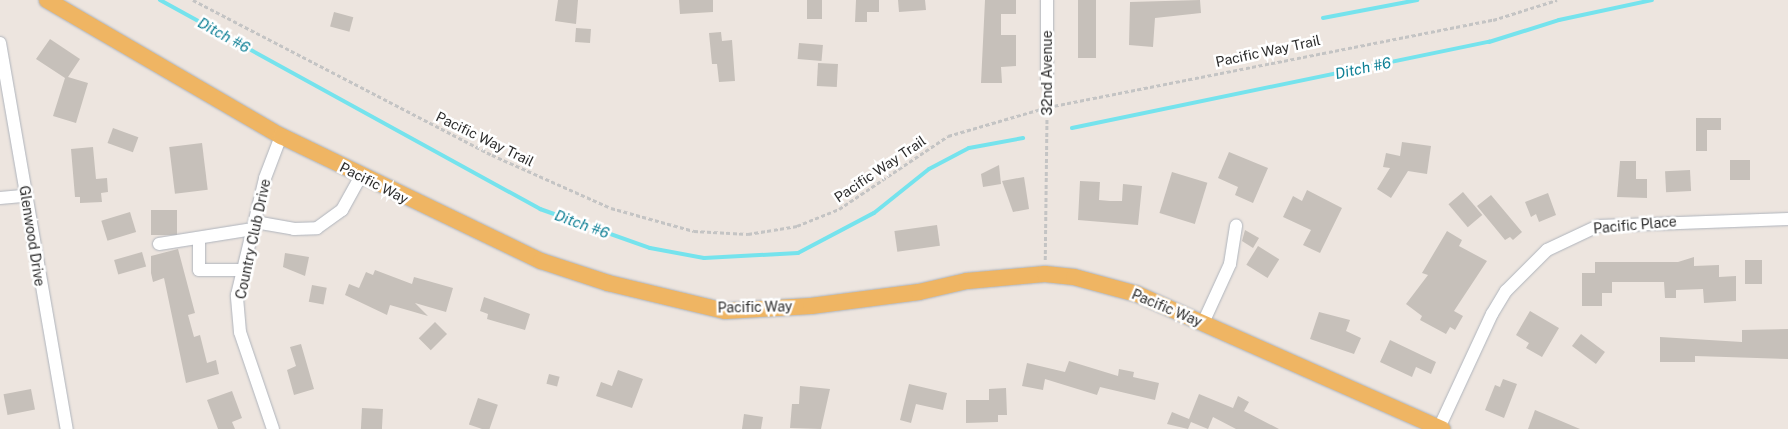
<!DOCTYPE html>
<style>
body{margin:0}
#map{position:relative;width:1788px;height:429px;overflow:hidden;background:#ede5df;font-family:"Public Sans",sans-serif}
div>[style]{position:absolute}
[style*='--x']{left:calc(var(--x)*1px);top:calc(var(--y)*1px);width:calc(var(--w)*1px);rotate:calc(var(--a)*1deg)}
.stream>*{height:4px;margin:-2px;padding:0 2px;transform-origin:2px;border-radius:2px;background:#75e3ed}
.building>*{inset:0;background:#c6c0ba;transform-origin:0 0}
.path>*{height:2.5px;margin-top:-1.25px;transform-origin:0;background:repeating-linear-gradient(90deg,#c4c4c4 0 4px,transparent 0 6.5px)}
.roads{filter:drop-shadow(0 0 1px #afb4bc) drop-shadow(0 0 1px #afb4bc)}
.minor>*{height:12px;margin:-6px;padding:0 6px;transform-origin:6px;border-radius:6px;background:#fff}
.major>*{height:16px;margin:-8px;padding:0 8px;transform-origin:8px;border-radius:8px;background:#efb563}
span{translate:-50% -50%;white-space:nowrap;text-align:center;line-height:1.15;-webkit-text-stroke:5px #fff;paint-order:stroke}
.street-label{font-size:14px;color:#2c2c2c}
.water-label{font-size:15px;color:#108096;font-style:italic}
</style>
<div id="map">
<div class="stream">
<i style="--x:160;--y:0;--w:434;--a:28.8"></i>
<i style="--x:540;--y:209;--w:117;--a:19.5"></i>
<i style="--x:650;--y:248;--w:55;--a:10.5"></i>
<i style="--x:704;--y:258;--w:94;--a:-3"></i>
<i style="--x:798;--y:253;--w:86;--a:-27.8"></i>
<i style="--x:874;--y:213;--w:70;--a:-38.7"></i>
<i style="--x:929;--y:169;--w:45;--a:-27.7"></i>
<i style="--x:969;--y:148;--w:55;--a:-10.5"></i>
<i style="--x:1323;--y:18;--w:96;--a:-10.8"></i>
<i style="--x:1072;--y:128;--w:426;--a:-11.7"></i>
<i style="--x:1489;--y:42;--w:73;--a:-17.4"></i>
<i style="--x:1559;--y:20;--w:95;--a:-12.1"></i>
</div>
<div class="building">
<i style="clip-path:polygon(558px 0,578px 0,576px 24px,555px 21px)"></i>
<i style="clip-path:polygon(679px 0,713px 0,713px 12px,680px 14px)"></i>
<i style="left:807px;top:0;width:15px;height:19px"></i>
<i style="clip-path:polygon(856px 0,879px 0,879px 12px,867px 12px,867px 22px,855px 22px)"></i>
<i style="clip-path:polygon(898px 0,925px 0,926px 10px,899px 12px)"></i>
<i style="clip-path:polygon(985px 0,1016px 0,1016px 14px,1001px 14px,1001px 35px,1016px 35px,1016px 66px,1001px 67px,1002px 83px,981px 83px)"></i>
<i style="left:1078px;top:0;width:18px;height:58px"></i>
<i style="clip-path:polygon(1200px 0,1201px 13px,1155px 18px,1153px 47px,1129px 45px,1130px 2px)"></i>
<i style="left:334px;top:12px;width:20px;height:15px;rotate:15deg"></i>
<i style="left:576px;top:28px;width:15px;height:14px;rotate:4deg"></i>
<i style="clip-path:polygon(721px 32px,722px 41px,732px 40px,735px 81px,719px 82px,717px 64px,712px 64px,709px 33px)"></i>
<i style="clip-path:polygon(50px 39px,80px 59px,68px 77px,88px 83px,76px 123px,53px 116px,65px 78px,36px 59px)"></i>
<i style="left:799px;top:43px;width:24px;height:16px;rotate:5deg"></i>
<i style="left:818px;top:63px;width:20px;height:23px;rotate:3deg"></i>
<i style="clip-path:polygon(1696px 118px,1721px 118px,1721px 130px,1707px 130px,1707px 151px,1696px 151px)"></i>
<i style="left:113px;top:128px;width:27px;height:16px;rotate:20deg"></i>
<i style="clip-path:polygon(1402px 142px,1431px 146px,1427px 174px,1408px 171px,1391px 198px,1377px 189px,1390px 168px,1383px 167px,1386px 153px,1400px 156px)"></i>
<i style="left:202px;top:143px;width:47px;height:33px;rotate:83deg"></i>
<i style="clip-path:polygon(93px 147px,96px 179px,107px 178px,108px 192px,101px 193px,102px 202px,80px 203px,80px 197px,75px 197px,71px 149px)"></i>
<i style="clip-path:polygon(1229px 152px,1268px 168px,1253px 203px,1235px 195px,1238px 187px,1218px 178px)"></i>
<i style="left:1730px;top:160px;width:20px;height:20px"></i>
<i style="clip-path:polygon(1620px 161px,1636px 161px,1636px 179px,1647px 179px,1647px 198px,1617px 197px)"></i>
<i style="clip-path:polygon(999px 165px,1001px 184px,983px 187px,981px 174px)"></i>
<i style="left:1690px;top:170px;width:21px;height:25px;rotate:87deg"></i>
<i style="left:1172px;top:172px;width:37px;height:43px;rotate:17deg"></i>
<i style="clip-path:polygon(1024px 177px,1029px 209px,1013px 212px,1002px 181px)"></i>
<i style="clip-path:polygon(1080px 181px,1100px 182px,1099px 200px,1110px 201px,1122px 201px,1123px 184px,1142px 186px,1138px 225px,1078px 220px)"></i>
<i style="clip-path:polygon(1307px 190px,1342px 208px,1320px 253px,1303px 245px,1311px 230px,1283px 217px,1293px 196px,1302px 201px)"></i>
<i style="left:1463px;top:192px;width:30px;height:19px;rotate:50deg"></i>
<i style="clip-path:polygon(1548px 193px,1556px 215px,1539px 222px,1536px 214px,1531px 217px,1525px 202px)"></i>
<i style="clip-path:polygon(1491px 195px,1522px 232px,1513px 240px,1510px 237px,1505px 240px,1477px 206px)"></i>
<i style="left:151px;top:210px;width:26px;height:25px"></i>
<i style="left:130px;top:212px;width:21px;height:30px;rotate:73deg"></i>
<i style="left:937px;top:225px;width:21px;height:43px;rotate:82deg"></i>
<i style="clip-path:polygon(1245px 230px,1259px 238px,1253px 248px,1242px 241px)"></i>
<i style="clip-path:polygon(1447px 231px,1462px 240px,1459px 246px,1487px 261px,1454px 311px,1463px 316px,1455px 330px,1450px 327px,1446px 334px,1420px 320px,1422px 316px,1406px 304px,1428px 275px,1422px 273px)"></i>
<i style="left:1258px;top:246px;width:25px;height:22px;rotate:32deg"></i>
<i style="clip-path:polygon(178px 249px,195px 313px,188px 315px,194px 337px,200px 335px,207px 363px,216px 360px,219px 374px,186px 383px,164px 278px,153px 282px,151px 273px,151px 256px)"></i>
<i style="left:142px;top:252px;width:15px;height:29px;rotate:74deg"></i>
<i style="clip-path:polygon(285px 253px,309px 257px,305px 276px,283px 267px)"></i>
<i style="clip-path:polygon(1694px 257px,1694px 266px,1719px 265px,1719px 277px,1736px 276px,1736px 301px,1704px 303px,1703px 289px,1676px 290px,1676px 298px,1665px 298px,1664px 282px,1612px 282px,1612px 293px,1602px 293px,1602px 306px,1582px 306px,1582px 273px,1595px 273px,1595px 262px,1678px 262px)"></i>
<i style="left:1745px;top:260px;width:17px;height:24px"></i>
<i style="clip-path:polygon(375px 270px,412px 284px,414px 277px,453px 288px,446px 312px,415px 303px,428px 316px,390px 305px,387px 315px,345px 295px,349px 284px,359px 288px,366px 272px,373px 275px)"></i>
<i style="left:312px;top:285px;width:15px;height:17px;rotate:11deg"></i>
<i style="clip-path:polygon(484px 297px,530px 314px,525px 330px,487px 319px,488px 314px,480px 311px)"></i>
<i style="clip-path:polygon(1530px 311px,1559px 328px,1542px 357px,1526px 348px,1529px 343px,1516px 335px)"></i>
<i style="clip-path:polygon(1319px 312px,1350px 320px,1346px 331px,1361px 338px,1354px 354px,1310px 339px)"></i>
<i style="left:435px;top:322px;width:17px;height:23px;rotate:45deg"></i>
<i style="clip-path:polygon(1788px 329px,1788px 359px,1695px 356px,1695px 362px,1660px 362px,1660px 337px,1742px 342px,1742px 330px)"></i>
<i style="left:1581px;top:334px;width:30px;height:15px;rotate:37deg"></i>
<i style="clip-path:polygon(1390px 340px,1436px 362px,1431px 374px,1416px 367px,1412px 377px,1380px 362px)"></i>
<i style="clip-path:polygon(301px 344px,314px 389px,294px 395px,287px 370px,296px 366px,290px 347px)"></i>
<i style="clip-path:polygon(1069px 361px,1118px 376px,1119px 369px,1134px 372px,1133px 377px,1159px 383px,1155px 400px,1100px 387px,1097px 395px,1045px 379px,1043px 390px,1022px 386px,1027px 363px,1065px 372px)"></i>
<i style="clip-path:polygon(618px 370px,643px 379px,632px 408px,596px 396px,601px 382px,612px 386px)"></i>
<i style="left:549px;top:374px;width:11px;height:10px;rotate:15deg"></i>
<i style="clip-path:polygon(1503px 379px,1517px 384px,1504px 418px,1485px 410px,1495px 385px,1500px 387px)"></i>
<i style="clip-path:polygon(909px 384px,947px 393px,943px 410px,916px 404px,911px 423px,900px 420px)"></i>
<i style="clip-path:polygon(800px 386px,830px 389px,821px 429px,790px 428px,792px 404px,799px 404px)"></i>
<i style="clip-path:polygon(1006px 388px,1007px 415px,998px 415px,998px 422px,966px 423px,966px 400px,989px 400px,989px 389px)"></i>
<i style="left:31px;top:389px;width:21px;height:28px;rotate:79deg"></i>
<i style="clip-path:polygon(232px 391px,242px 418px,232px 422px,235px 429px,218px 429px,207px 400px)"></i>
<i style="clip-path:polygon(1199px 394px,1233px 408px,1238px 396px,1249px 402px,1244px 411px,1279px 429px,1236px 429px,1213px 417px,1208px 429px,1191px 422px,1188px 429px,1167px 424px,1172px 412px,1189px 419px)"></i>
<i style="left:478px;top:398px;width:21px;height:28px;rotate:19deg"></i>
<i style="left:362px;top:408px;width:21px;height:21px;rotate:3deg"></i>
<i style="clip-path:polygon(1535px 410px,1580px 429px,1528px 429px)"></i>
<i style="clip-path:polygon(744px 414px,763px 417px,761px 429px,742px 429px)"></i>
</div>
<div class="path">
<i style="--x:193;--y:0;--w:337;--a:27.4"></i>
<i style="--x:492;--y:155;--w:130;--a:24"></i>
<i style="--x:611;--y:208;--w:86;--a:15.5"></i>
<i style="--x:694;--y:231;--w:54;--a:3.2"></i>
<i style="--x:748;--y:234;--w:50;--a:-9.3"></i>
<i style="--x:797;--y:226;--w:45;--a:-22"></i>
<i style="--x:839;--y:209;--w:131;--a:-33.8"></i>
<i style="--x:948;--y:136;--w:104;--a:-16.2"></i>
<i style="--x:1048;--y:107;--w:453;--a:-11.1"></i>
<i style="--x:1493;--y:20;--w:67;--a:-17.4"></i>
<i style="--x:1045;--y:260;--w:165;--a:-89.3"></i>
</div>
<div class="roads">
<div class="minor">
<i style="--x:1047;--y:0;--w:84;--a:90"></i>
<i style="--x:0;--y:43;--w:392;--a:80.2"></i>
<i style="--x:0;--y:198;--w:25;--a:-5"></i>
<i style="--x:255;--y:222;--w:40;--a:10"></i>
<i style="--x:294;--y:229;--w:23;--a:-2"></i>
<i style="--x:317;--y:228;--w:31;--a:-36"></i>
<i style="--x:342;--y:210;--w:39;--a:-61"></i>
<i style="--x:199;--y:238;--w:32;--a:90"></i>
<i style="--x:199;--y:270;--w:44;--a:0"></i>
<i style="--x:159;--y:244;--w:95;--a:-9.1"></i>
<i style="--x:1203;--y:323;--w:65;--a:-65.4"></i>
<i style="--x:1230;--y:264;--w:39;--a:-81"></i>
<i style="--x:1439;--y:428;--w:126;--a:-65.1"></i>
<i style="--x:1492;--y:314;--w:27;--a:-59"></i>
<i style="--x:1506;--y:291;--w:58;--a:-45"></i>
<i style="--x:1547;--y:250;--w:56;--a:-25.2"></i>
<i style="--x:1598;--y:226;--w:190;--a:-2.1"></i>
<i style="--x:273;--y:429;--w:102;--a:-108.8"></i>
<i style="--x:240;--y:332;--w:37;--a:-95"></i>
<i style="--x:237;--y:295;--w:120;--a:-76.5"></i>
<i style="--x:265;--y:178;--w:45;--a:-69.1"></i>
</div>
<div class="major">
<i style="--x:47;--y:0;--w:271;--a:30.2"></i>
<i style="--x:281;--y:136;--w:288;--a:25.7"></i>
<i style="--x:541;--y:261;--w:71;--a:18.2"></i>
<i style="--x:608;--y:283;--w:120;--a:13.5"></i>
<i style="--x:725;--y:311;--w:86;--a:-3.3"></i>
<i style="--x:811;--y:306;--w:109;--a:-7.4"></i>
<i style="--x:919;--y:292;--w:49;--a:-12.9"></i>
<i style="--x:967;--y:281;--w:78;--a:-5.1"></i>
<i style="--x:1045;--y:274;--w:29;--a:6"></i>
<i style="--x:1074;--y:277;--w:65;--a:15.1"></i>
<i style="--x:1137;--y:294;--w:334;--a:23.9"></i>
</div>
</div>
<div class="street-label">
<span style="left:1268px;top:51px;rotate:-12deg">Pacific Way Trail</span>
<span style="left:1047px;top:73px;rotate:-90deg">32nd Avenue</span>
<span style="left:485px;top:139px;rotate:26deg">Pacific Way Trail</span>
<span style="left:880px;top:169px;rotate:-34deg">Pacific Way Trail</span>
<span style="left:374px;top:183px;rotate:27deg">Pacific Way</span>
<span style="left:1635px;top:225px;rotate:-5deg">Pacific Place</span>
<span style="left:32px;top:236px;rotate:81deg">Glenwood Drive</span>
<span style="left:253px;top:239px;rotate:-78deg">Country Club Drive</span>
<span style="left:755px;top:307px;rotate:-1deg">Pacific Way</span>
<span style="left:1167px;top:308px;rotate:23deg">Pacific Way</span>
</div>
<div class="water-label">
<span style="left:224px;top:35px;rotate:29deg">Ditch #6</span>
<span style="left:1363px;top:68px;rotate:-12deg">Ditch #6</span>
<span style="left:582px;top:224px;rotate:20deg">Ditch #6</span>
</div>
</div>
